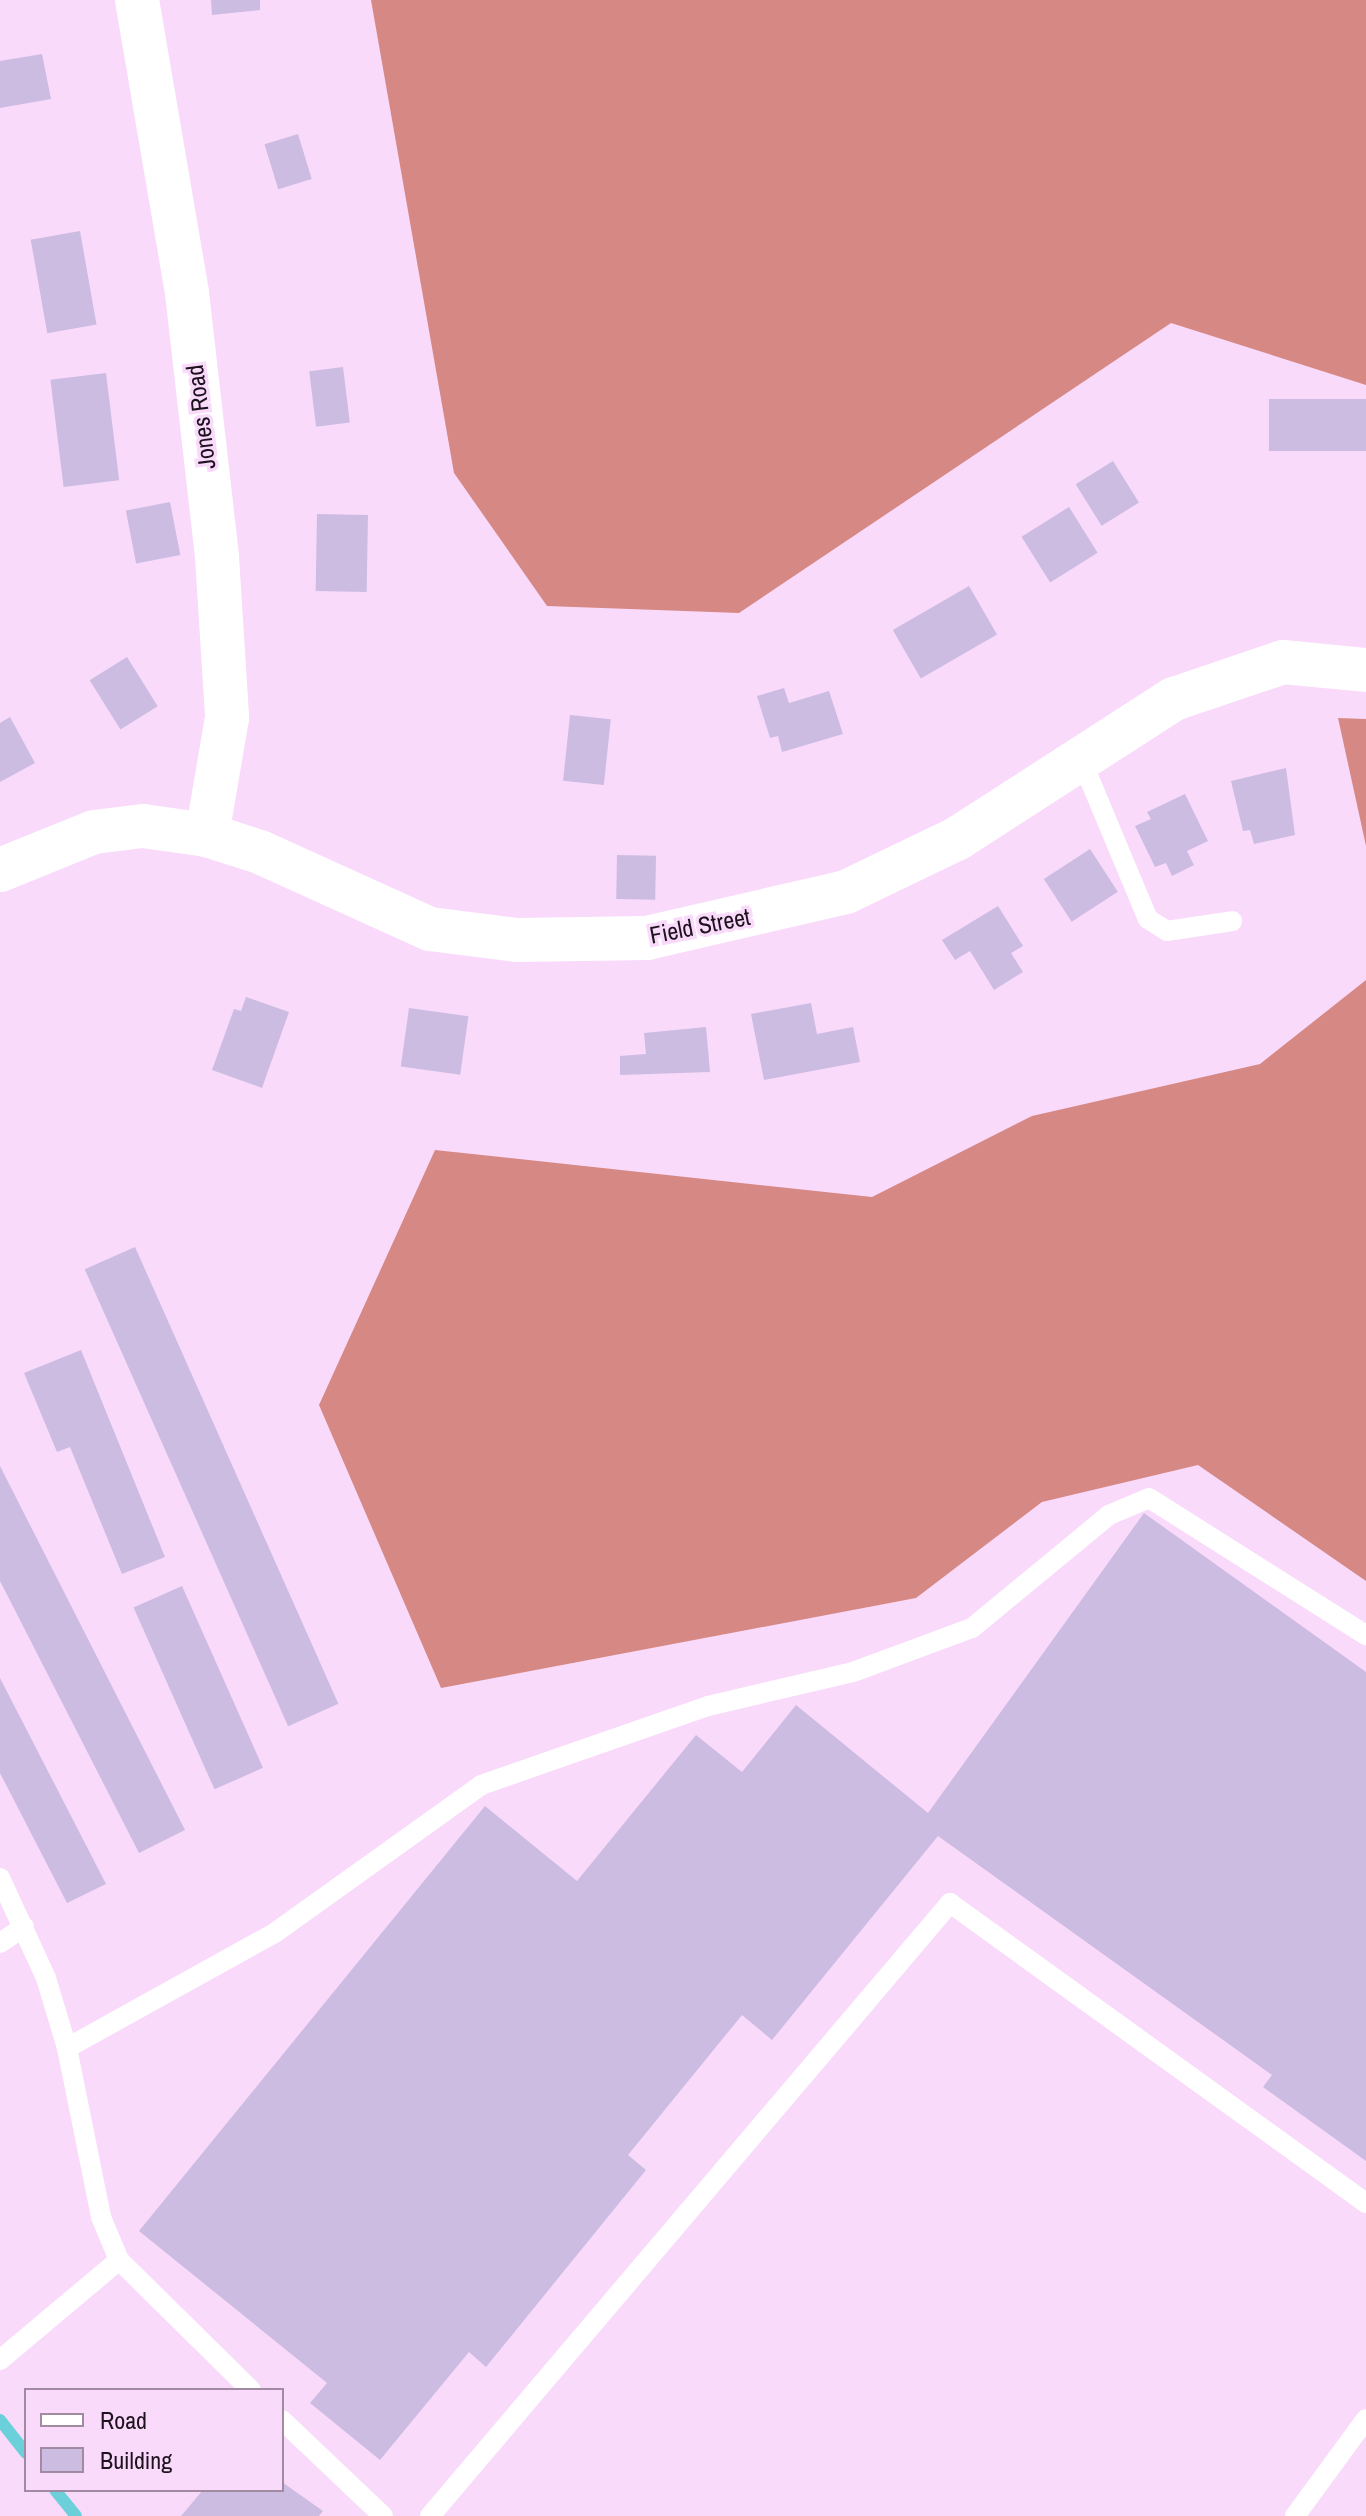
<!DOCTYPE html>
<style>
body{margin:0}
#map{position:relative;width:1366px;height:2516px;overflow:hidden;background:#f9dafb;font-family:"Archivo Narrow",sans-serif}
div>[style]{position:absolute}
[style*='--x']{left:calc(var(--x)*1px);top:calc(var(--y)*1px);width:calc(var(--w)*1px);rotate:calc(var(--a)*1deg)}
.forest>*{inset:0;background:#d68984}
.stream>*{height:12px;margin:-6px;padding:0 6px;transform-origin:6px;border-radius:6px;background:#6cd0db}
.building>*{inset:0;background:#ccbce2;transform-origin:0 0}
.service>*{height:20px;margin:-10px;padding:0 10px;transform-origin:10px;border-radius:10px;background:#fff}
.tertiary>*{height:44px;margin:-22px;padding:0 22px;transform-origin:22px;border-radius:22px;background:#fff}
span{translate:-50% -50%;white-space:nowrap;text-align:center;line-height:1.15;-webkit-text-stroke:7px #f9dafb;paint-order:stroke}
.street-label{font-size:24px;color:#1d121d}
.legend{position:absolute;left:24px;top:2388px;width:260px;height:104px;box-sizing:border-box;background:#f9dafb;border:2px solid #a18aa2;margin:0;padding:10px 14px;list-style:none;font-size:24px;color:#1d121d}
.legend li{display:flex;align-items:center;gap:16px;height:40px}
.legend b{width:40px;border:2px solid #a18aa2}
</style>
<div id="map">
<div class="forest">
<i style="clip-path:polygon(371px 0,1366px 0,1366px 385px,1171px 323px,739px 613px,547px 606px,454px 473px)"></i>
<i style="clip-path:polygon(1338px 718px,1366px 719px,1366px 846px)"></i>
<i style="clip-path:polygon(1366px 980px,1366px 1581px,1198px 1465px,1042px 1502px,916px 1598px,441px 1688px,319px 1405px,435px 1150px,872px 1197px,1032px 1116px,1260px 1064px)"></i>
</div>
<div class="stream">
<i style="--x:0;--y:2420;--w:42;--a:51.8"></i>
<i style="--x:55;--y:2490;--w:33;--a:51"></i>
</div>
<div class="building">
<i style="clip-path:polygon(211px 0,260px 0,260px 10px,212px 15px)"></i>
<i style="clip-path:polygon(42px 54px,51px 99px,0 108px,0 61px)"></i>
<i style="left:298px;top:134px;width:47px;height:35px;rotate:73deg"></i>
<i style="left:80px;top:231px;width:95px;height:50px;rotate:80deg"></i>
<i style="left:343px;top:367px;width:56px;height:34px;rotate:83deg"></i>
<i style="left:106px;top:373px;width:108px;height:56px;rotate:83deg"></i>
<i style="left:1366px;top:399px;width:52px;height:97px;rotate:90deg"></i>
<i style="left:1113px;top:461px;width:49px;height:44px;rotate:58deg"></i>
<i style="left:170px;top:502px;width:54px;height:45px;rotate:79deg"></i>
<i style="left:1069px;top:507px;width:54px;height:56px;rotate:58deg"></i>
<i style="left:317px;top:514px;width:51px;height:77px;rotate:1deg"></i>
<i style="left:969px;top:586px;width:56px;height:88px;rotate:60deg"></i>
<i style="left:127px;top:657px;width:58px;height:44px;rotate:58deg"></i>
<i style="clip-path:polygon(784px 688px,789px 703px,829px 691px,843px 734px,782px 752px,778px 736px,770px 738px,757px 696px)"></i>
<i style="left:570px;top:715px;width:41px;height:66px;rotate:6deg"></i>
<i style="clip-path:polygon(10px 717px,35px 763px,0 782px,0 723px)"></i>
<i style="clip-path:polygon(1286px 768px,1295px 835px,1254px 844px,1250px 830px,1243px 831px,1231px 781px)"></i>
<i style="clip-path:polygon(1185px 794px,1208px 841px,1187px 851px,1194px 865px,1172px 876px,1166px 863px,1155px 867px,1135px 826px,1151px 819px,1147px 812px)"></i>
<i style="left:1090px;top:849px;width:51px;height:55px;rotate:57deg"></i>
<i style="left:617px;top:855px;width:39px;height:44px;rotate:1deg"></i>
<i style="clip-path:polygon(998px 906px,1023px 946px,1011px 953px,1023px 972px,994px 990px,970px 951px,955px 960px,942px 940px)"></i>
<i style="clip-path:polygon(246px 997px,289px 1012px,262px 1088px,212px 1070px,234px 1009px,241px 1011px)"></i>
<i style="clip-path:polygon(811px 1003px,817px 1034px,853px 1027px,860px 1062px,764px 1080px,751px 1014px)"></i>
<i style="left:409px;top:1008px;width:60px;height:59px;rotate:8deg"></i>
<i style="clip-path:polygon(706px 1027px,710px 1072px,620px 1075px,620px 1056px,646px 1054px,644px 1033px)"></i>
<i style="left:135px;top:1247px;width:500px;height:55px;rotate:66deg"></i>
<i style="clip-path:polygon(81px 1350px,165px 1557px,122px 1574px,70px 1447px,57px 1452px,24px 1373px)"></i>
<i style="clip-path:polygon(0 1466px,185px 1830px,139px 1853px,0 1581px)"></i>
<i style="clip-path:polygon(1144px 1513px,1366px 1672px,1366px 2161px,1263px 2087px,1272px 2075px,938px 1836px,772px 2040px,742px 2015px,628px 2155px,646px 2170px,486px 2367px,469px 2352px,380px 2460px,310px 2403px,327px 2383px,139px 2231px,485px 1806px,577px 1881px,696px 1735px,742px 1772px,796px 1705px,928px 1813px)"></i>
<i style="left:182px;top:1586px;width:199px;height:53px;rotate:66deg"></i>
<i style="clip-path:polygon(0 1678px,106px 1884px,67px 1903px,0 1773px)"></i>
<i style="clip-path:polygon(282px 2482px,323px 2511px,319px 2516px,181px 2516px,203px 2490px,282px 2490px)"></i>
</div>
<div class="service">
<i style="--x:1081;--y:759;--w:173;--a:67.3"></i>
<i style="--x:1148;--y:919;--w:22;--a:32"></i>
<i style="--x:1167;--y:931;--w:66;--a:-8.7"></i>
<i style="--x:0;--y:1878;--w:110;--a:65.3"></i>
<i style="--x:46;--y:1978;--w:73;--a:73.3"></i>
<i style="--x:67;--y:2048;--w:172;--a:78.6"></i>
<i style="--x:101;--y:2217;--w:47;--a:67.3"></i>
<i style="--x:119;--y:2260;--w:185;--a:44.6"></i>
<i style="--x:0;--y:1943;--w:29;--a:-34"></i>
<i style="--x:67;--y:2048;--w:239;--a:-29"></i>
<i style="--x:276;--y:1932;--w:252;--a:-35.6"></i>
<i style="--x:481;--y:1785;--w:240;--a:-19.2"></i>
<i style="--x:708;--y:1706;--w:149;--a:-13.2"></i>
<i style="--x:853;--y:1672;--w:127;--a:-20.3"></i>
<i style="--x:972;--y:1628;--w:178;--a:-39.5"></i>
<i style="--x:1109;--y:1515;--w:43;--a:-23"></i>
<i style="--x:1149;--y:1498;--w:257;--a:32.3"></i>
<i style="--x:0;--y:2360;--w:155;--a:-40"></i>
<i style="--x:282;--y:2420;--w:139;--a:43.5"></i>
<i style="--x:430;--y:2516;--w:804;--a:-49.69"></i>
<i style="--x:950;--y:1903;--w:513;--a:35.8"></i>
<i style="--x:1295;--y:2516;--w:120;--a:-53.8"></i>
</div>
<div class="tertiary">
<i style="--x:137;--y:0;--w:297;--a:80.3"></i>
<i style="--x:187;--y:293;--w:266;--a:83.5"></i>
<i style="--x:217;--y:557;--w:161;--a:86.4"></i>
<i style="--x:227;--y:718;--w:119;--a:99.7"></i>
<i style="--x:0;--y:870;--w:101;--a:-22"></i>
<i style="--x:94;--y:832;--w:49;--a:-7"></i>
<i style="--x:143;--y:826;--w:65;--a:8"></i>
<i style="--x:207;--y:835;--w:56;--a:17.8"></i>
<i style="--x:260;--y:852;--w:187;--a:24.4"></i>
<i style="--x:430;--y:929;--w:88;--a:7.2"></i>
<i style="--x:517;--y:940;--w:130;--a:-0.9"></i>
<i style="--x:647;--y:938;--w:204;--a:-13"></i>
<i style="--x:846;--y:892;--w:124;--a:-25.7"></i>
<i style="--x:958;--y:838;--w:257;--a:-32.8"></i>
<i style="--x:1174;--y:699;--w:115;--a:-18.7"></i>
<i style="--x:1283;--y:662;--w:83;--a:5.5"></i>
</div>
<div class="street-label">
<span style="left:201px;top:417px;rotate:-97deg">Jones Road</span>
<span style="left:700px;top:926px;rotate:-11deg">Field Street</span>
</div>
<ul class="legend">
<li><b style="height:10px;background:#fff"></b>Road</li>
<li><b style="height:22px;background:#ccbce2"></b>Building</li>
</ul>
</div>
